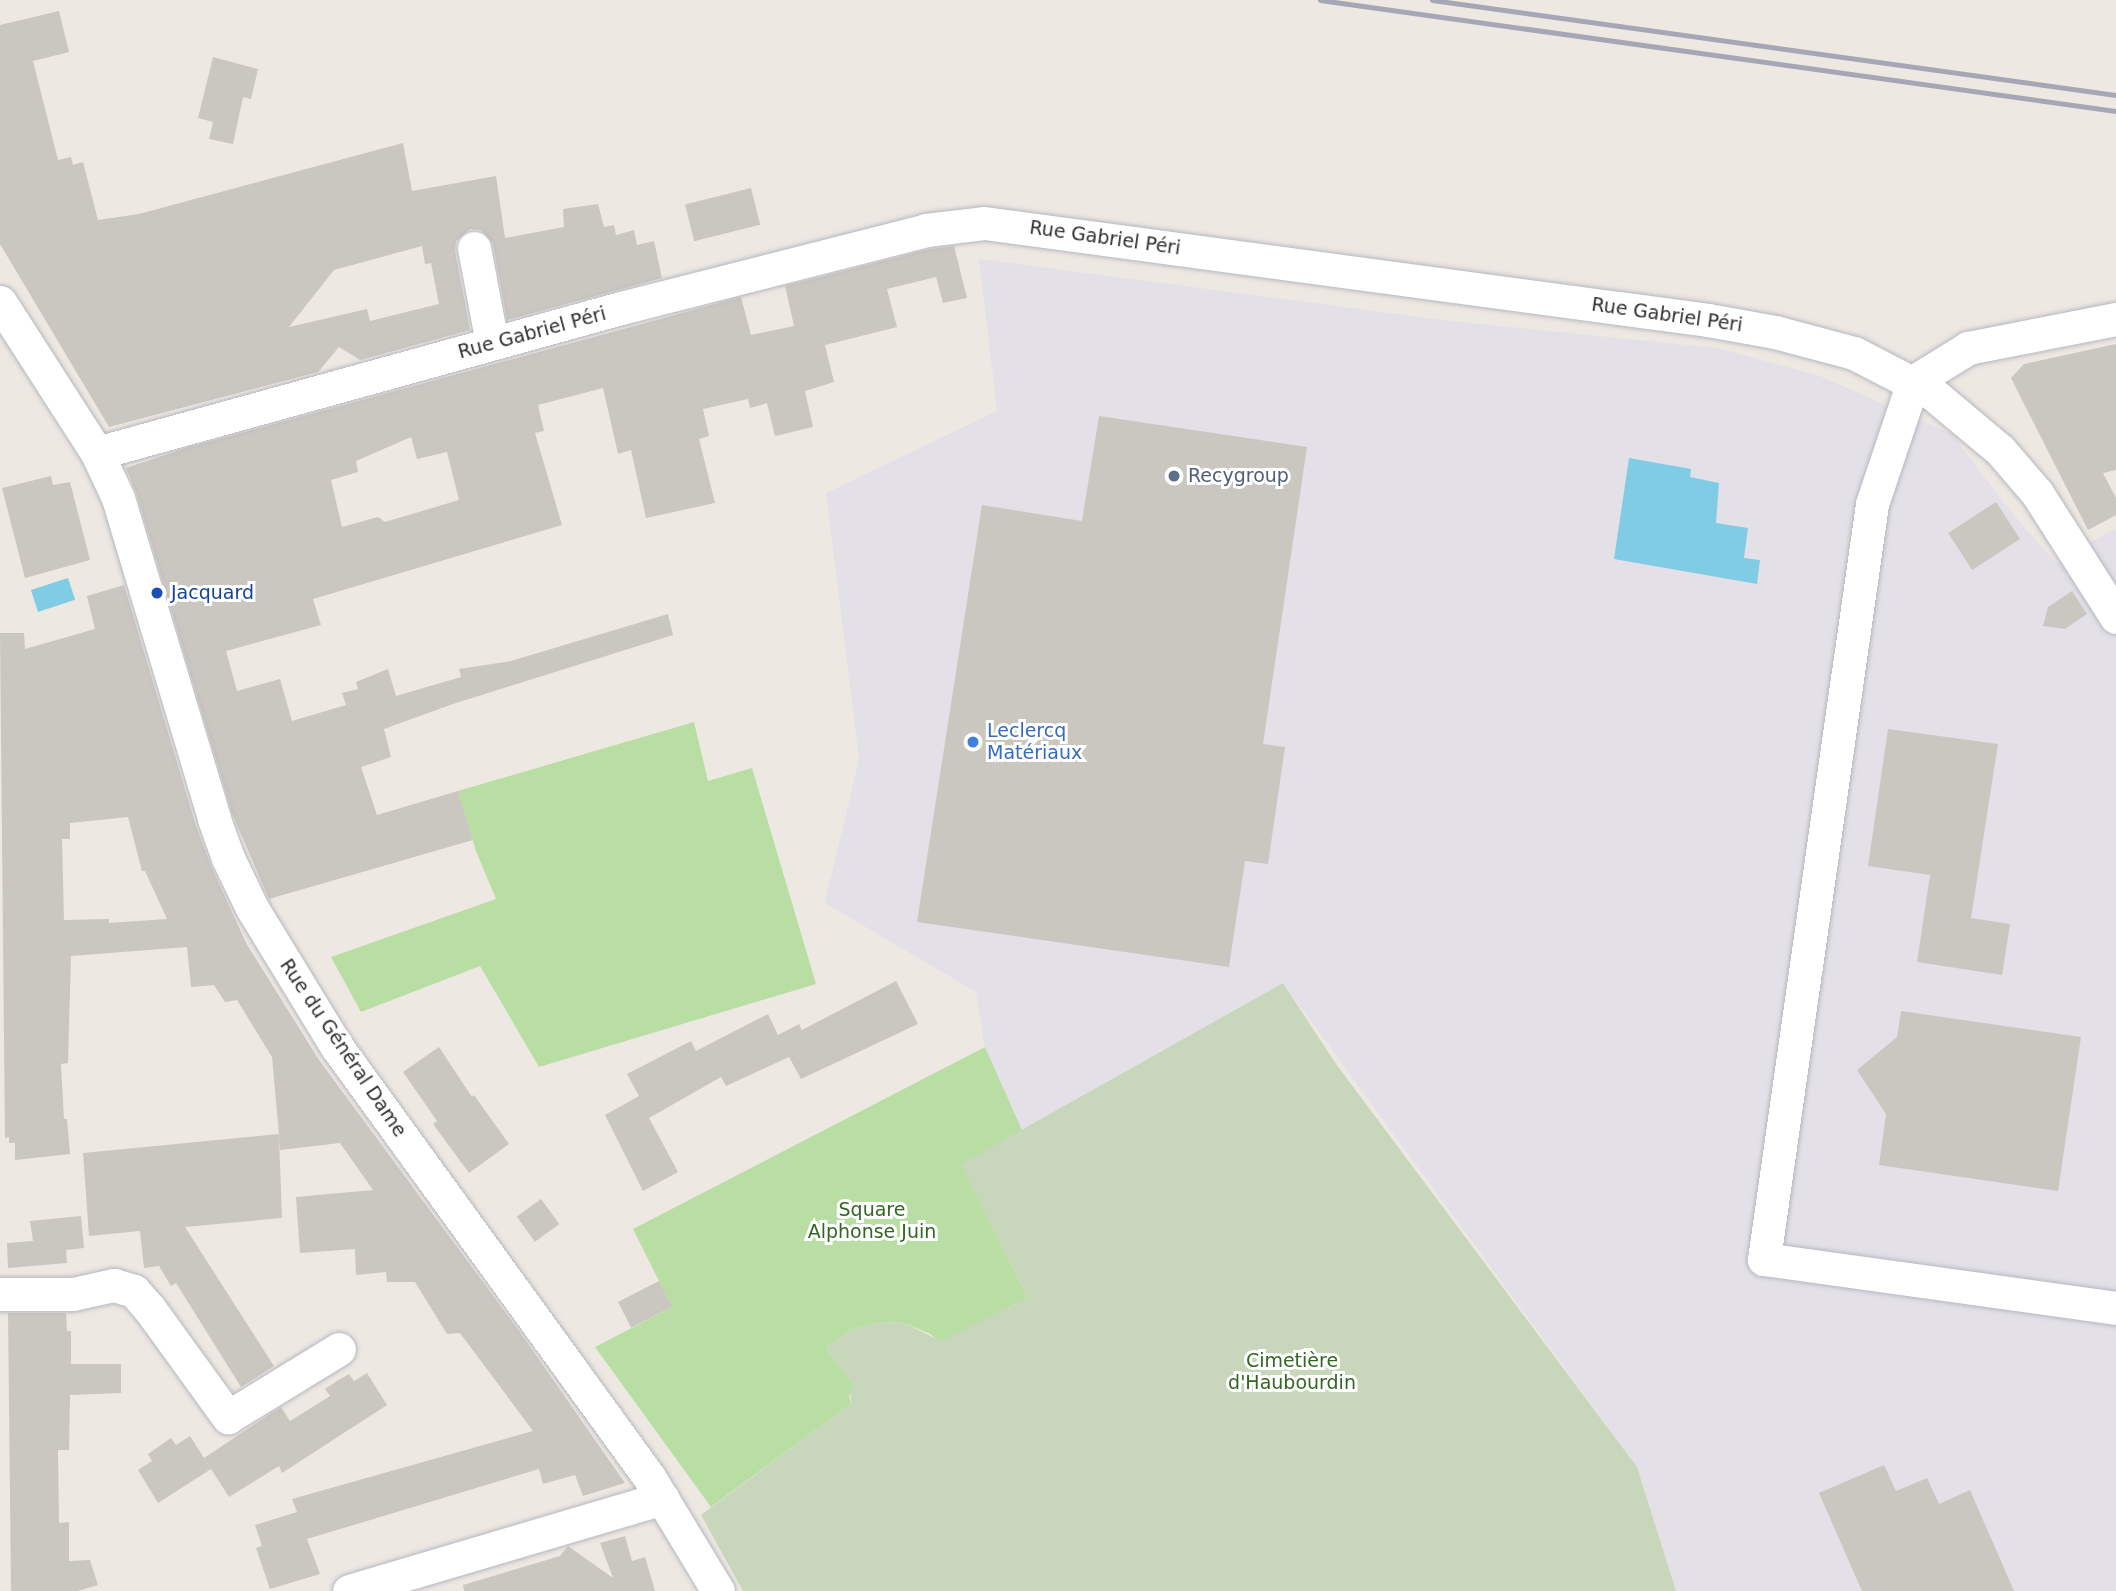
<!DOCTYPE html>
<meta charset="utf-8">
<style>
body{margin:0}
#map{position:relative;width:2116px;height:1591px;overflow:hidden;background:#eee8e2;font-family:"DejaVu Sans",sans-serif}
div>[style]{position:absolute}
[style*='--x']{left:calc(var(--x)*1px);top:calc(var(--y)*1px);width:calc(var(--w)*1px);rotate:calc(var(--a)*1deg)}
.industrial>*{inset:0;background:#e3e1e7}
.green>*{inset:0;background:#b9dea4}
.cemetery>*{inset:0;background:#c8d6bb}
.water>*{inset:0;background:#80cce5;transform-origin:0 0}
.building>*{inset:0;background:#cac6c0;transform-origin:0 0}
.roads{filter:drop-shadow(0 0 2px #b5b8c0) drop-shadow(0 0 2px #b5b8c0)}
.minor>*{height:33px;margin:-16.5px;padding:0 16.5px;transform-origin:16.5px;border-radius:16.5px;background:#fff}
.rail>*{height:5px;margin:-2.5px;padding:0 2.5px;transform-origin:2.5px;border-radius:2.5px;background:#a5a7b6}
.dots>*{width:19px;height:19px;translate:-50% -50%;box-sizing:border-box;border:4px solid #fff;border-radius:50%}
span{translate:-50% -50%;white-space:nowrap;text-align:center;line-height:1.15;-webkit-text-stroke:6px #fff;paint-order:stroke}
.street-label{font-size:19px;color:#2e2e2e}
.service-label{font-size:19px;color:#4e5e75}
.left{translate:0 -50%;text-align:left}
.transit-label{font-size:19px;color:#164399}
.shop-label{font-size:19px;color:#366cbe}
.park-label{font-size:19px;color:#326622}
</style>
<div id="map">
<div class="industrial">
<i style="clip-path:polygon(979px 259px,1451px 321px,1718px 348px,1820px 376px,1952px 434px,2011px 512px,2056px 563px,2116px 528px,2116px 1591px,1676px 1591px,1637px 1467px,1283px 983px,1022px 1130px,985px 1047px,976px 992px,825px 903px,859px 759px,826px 493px,997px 411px)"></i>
</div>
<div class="green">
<i style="clip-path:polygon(694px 722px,708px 781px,752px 768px,816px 984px,539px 1067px,480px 966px,361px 1012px,331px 957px,496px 899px,476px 851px,458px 791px)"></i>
<i style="clip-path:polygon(985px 1047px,1022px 1130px,962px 1165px,1028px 1298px,940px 1342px,930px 1334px,905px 1323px,881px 1322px,851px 1330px,826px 1348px,854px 1385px,849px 1397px,851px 1404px,711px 1507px,595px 1347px,672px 1307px,633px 1229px)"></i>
</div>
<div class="cemetery">
<i style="clip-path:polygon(1283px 983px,1336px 1064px,1637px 1467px,1676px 1591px,743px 1591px,701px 1515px,851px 1404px,850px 1390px,854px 1385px,826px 1348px,851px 1330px,881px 1322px,905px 1323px,940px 1341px,1028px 1298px,961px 1164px)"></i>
</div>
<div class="water">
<i style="clip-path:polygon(1629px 458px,1691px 469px,1690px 477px,1719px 483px,1716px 523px,1748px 528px,1744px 558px,1760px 560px,1757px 584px,1614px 559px)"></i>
<i style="left:68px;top:578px;width:23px;height:39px;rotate:72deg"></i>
</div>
<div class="building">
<i style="clip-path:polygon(evenodd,59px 11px,69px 52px,33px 61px,58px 160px,71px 157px,73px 165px,83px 162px,98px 220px,139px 214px,403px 143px,412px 191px,496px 176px,505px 238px,564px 227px,563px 209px,598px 204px,604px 227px,614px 225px,616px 235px,634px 230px,637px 245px,654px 241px,662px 278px,507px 320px,493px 244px,481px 230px,470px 229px,456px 241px,455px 251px,470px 330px,360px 360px,339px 347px,318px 372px,109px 427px,0 244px,0 25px,59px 11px,422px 246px,425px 264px,431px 263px,439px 304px,370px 321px,367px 309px,289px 327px,334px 270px,422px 246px)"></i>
<i style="clip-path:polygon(213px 57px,258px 69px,251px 99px,243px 97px,233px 144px,209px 139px,213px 122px,198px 118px)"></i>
<i style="left:751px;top:188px;width:38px;height:68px;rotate:76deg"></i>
<i style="clip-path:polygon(evenodd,954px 246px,967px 298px,943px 303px,936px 277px,887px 289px,897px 327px,825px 345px,834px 382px,805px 391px,813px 427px,775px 436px,767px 403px,750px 408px,748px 399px,703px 409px,709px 436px,699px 439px,715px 503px,646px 518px,631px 450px,618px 454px,603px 388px,538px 405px,544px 431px,535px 433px,562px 525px,313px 599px,321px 625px,226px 651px,237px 691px,280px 679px,292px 721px,346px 705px,342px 693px,358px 689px,356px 682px,388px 669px,396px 696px,461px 677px,459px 669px,511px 661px,668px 614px,673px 635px,453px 704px,384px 729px,391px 757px,361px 767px,377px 815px,458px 791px,473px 840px,269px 899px,232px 813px,136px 492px,126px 468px,186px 448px,741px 297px,751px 335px,794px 326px,785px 286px,930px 249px,954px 246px,411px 437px,417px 459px,447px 452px,459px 500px,385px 522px,378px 517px,342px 527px,331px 480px,358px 472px,356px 461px,411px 437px)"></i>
<i style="clip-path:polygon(2116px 344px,2116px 470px,2103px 473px,2116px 498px,2116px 515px,2088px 530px,2011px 378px,2024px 364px)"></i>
<i style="clip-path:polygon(1099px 416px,1307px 447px,1263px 744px,1285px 747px,1268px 864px,1245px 861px,1229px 967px,917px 922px,982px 505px,1082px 521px)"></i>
<i style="clip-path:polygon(51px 476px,53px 485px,70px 482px,90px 560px,25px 578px,2px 488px)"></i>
<i style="left:1996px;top:502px;width:44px;height:57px;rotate:57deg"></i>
<i style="clip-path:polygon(evenodd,124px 585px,196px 826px,211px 866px,246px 943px,319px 1060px,519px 1331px,625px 1483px,583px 1496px,575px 1475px,543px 1484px,539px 1469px,357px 1524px,307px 1539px,320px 1574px,270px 1589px,256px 1548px,262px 1546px,255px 1525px,297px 1512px,292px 1499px,533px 1431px,460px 1333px,447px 1334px,415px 1282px,387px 1282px,386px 1272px,356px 1275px,355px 1249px,300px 1253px,296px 1197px,373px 1190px,340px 1143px,280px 1150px,279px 1138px,282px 1218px,185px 1227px,274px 1366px,241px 1387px,176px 1283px,171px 1286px,159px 1266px,144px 1268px,140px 1231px,89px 1236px,83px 1153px,279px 1134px,272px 1057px,237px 1000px,225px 1002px,214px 985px,191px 987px,187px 947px,71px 956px,68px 1063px,61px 1064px,64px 1119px,67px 1119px,70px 1154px,15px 1160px,15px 1143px,9px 1143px,9px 1137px,5px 1138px,0 633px,24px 633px,25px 649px,95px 629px,87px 596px,124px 585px,128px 817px,142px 871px,145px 871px,167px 919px,109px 923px,109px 919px,64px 920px,62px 839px,70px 839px,70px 823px,128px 817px)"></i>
<i style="clip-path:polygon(2072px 591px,2087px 614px,2065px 629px,2043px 626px,2048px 607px)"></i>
<i style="clip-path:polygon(1888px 729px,1998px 744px,1971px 918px,2010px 924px,2002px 975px,1917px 962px,1930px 875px,1868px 866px)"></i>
<i style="clip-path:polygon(896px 981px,918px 1024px,801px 1079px,789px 1057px,726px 1086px,721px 1077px,649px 1118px,678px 1172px,643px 1191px,605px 1115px,639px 1096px,627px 1074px,691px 1041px,696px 1051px,768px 1014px,778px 1035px,799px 1024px,802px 1030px)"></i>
<i style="clip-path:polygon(1901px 1011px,2081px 1037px,2058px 1191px,1879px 1165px,1886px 1114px,1857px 1070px,1897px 1037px)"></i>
<i style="clip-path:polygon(439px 1047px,472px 1097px,474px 1095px,509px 1144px,469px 1173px,433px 1124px,437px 1121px,403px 1072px)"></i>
<i style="left:541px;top:1199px;width:31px;height:30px;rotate:54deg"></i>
<i style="clip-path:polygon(81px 1216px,84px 1248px,66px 1250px,67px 1263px,8px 1268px,7px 1243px,33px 1241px,30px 1221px)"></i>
<i style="left:659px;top:1281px;width:29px;height:46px;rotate:63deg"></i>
<i style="clip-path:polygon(8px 1313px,66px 1313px,67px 1331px,71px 1331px,71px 1364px,121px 1364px,121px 1393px,70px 1395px,69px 1450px,58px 1450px,59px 1523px,69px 1522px,69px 1561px,90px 1560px,98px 1585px,78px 1591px,11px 1591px)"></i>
<i style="clip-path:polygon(367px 1373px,387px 1405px,282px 1473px,279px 1466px,229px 1497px,204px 1458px,281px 1407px,290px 1421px,330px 1396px,325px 1389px,337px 1381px,349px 1374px,354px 1381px)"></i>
<i style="clip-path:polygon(190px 1436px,211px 1469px,158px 1503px,138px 1470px,152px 1461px,148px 1454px,171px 1438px,176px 1445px)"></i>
<i style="clip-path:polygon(1884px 1465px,1896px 1491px,1927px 1478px,1939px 1504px,1970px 1490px,2014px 1591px,1862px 1591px,1819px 1493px)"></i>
<i style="clip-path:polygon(625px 1536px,632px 1561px,645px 1557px,655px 1591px,464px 1591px,463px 1585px,560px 1556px,568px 1546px,613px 1578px,600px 1543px)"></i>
</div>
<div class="roads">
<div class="minor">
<i style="--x:474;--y:248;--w:97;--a:79.3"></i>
<i style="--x:0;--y:302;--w:179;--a:57.3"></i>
<i style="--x:97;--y:453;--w:50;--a:65"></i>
<i style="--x:118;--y:498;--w:335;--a:73.3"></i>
<i style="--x:214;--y:819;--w:41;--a:70.3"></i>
<i style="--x:228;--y:858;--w:55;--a:64.4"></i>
<i style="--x:252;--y:908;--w:163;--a:58.6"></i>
<i style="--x:337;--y:1047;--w:531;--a:54.04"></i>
<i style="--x:649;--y:1477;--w:133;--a:58.8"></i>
<i style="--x:1913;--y:382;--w:129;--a:108.6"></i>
<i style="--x:1872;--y:504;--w:763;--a:98.14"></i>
<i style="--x:1764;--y:1259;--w:355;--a:7.9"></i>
<i style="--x:1913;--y:382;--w:65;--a:-31.7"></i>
<i style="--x:1968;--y:348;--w:151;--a:-11.1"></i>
<i style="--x:97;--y:453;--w:544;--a:-15.47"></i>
<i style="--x:621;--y:308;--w:315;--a:-14.3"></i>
<i style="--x:926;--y:230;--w:58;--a:-6.9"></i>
<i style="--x:984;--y:223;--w:730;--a:7.63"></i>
<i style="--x:1708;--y:320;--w:68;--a:10.2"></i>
<i style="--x:1775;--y:332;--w:82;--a:14.9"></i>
<i style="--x:1854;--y:353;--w:89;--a:27.4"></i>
<i style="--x:1933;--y:394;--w:87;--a:39.9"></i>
<i style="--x:2000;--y:450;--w:57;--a:49.3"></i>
<i style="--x:2037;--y:493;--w:147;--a:57.5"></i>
<i style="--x:0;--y:1294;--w:73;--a:0"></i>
<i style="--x:73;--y:1294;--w:42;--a:-12.4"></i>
<i style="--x:114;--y:1285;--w:21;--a:17"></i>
<i style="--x:134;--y:1291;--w:23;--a:49"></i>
<i style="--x:149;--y:1308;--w:135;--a:54.1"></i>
<i style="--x:228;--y:1417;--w:130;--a:-31.5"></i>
<i style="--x:349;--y:1591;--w:327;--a:-16.5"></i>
</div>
</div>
<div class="rail">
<i style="--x:1320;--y:0;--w:804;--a:7.94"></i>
<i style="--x:1432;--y:0;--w:691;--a:7.91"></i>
</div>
<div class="dots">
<i style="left:1174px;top:476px;background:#5c6f8a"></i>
<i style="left:157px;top:593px;background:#1a4fb4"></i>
<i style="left:973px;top:742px;background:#3f7fe0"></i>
</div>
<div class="street-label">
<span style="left:1105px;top:238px;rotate:8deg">Rue Gabriel Péri</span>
<span style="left:1667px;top:315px;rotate:8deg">Rue Gabriel Péri</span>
<span style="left:532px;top:333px;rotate:-15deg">Rue Gabriel Péri</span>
<span style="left:343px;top:1048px;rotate:56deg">Rue du Général Dame</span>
</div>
<div class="service-label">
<span class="left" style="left:1188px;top:476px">Recygroup</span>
</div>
<div class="transit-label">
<span class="left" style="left:171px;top:593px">Jacquard</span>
</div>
<div class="shop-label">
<span class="left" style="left:987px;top:742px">Leclercq<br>Matériaux</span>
</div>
<div class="park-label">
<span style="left:872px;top:1221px">Square<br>Alphonse Juin</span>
<span style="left:1292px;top:1372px">Cimetière<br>d'Haubourdin</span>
</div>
</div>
